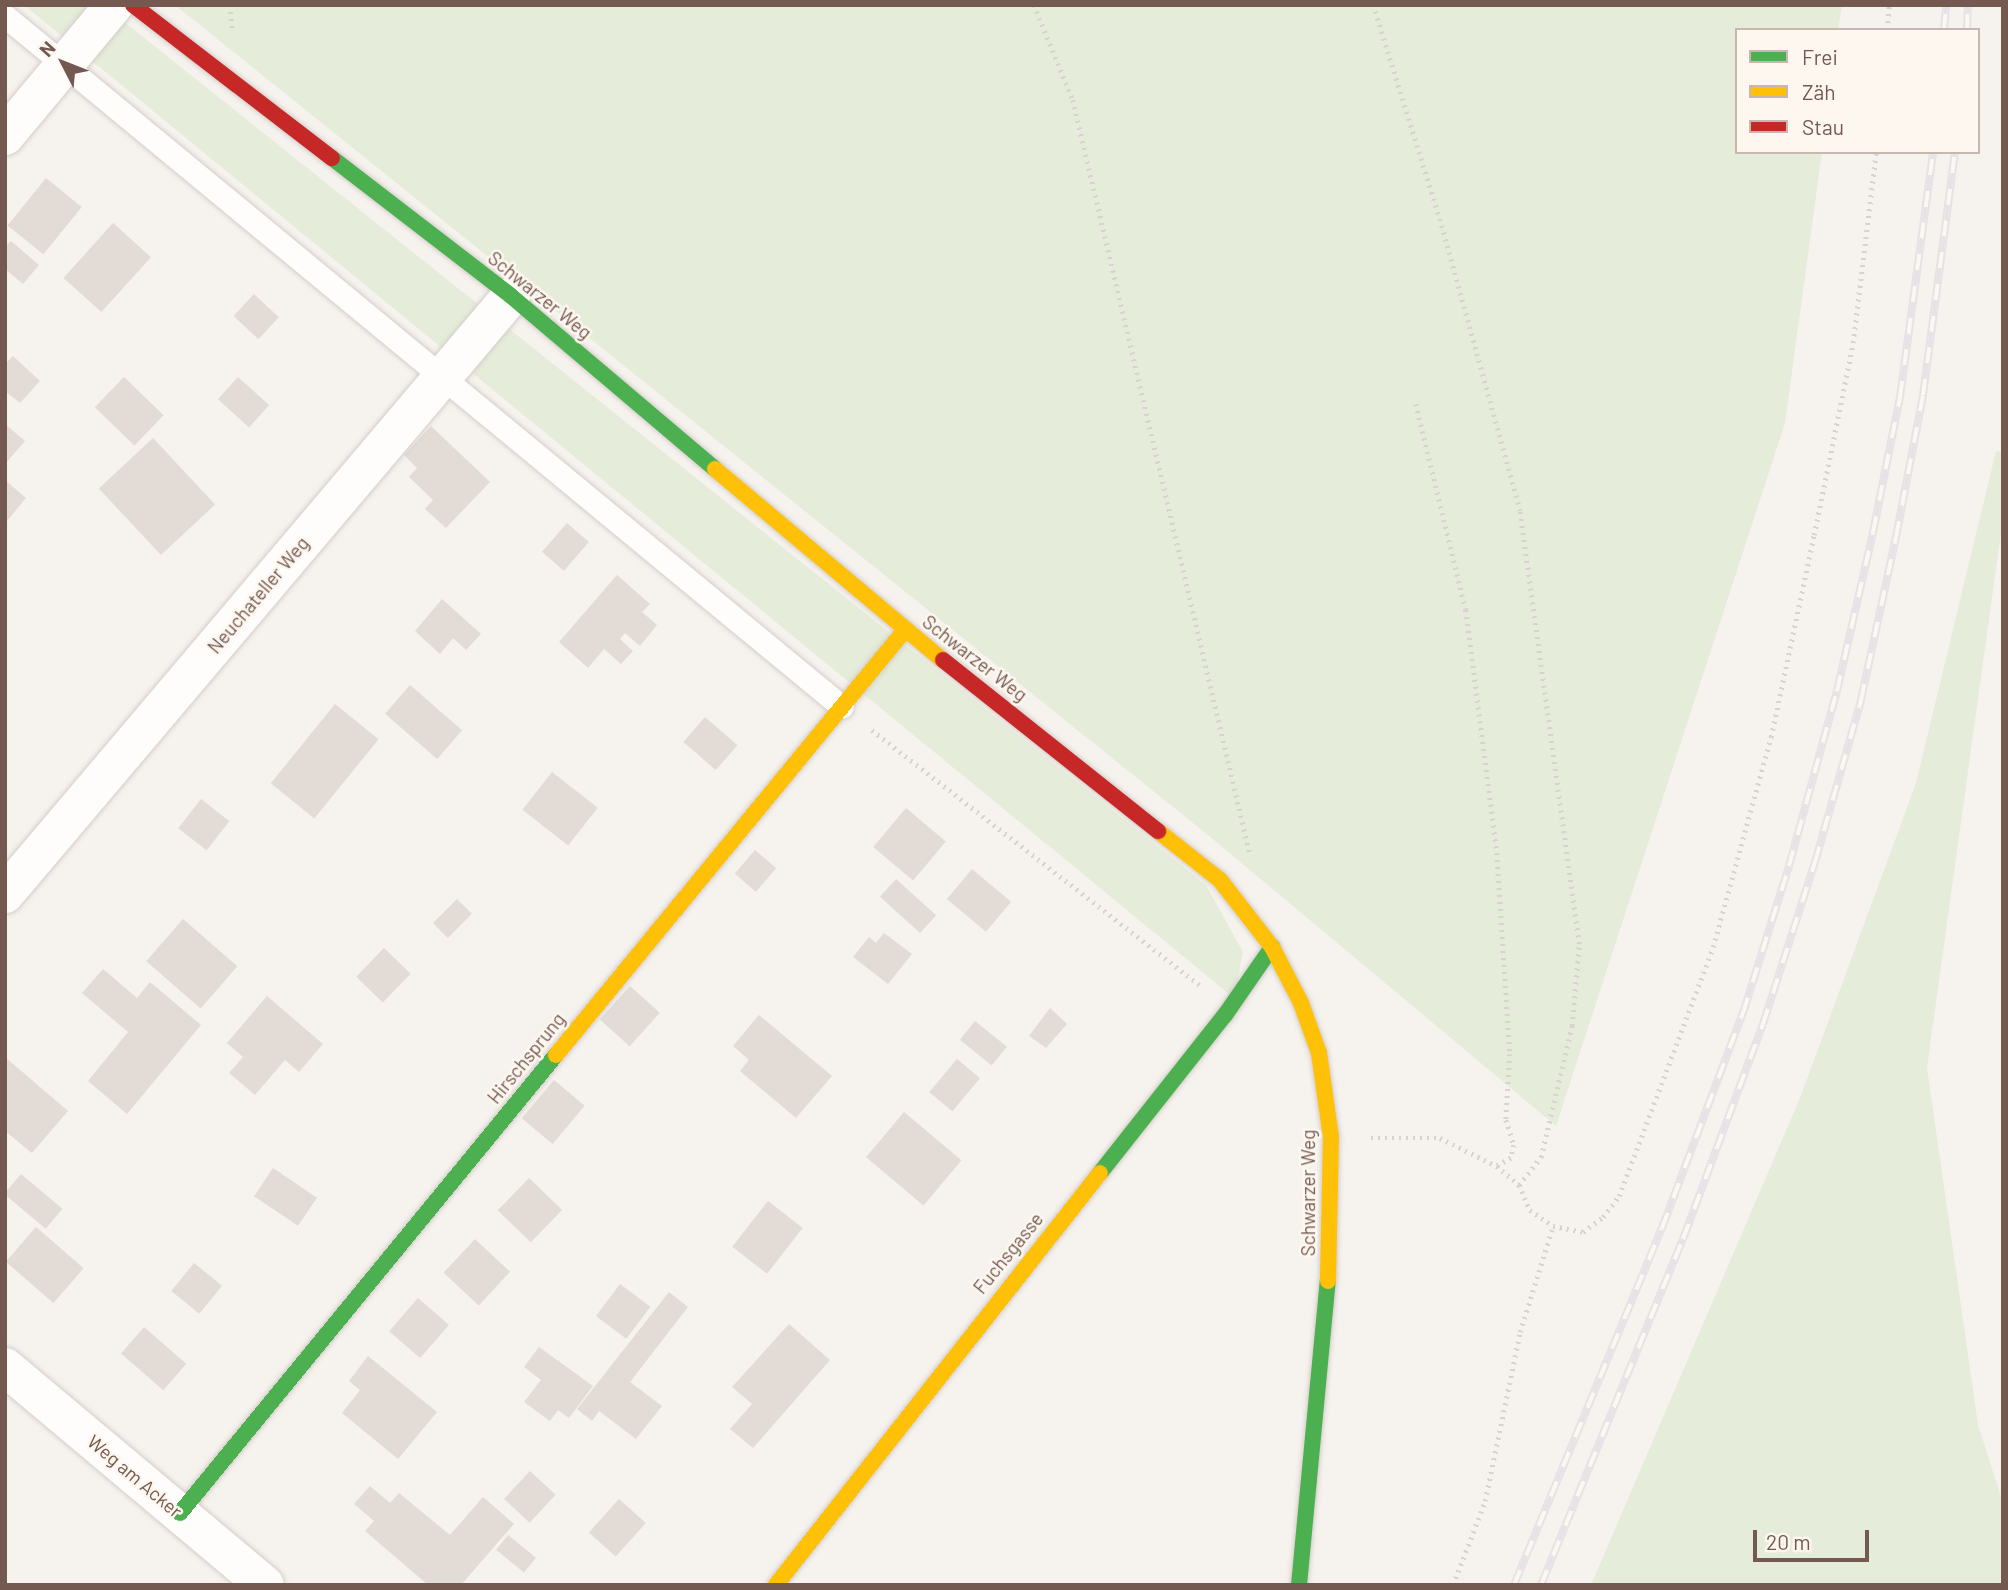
<!DOCTYPE html>
<meta charset="utf-8">
<style>
body{margin:0}
#map{position:relative;width:2008px;height:1590px;overflow:hidden;background:#f6f2ee;font-family:Barlow,sans-serif}
div>[style]{position:absolute}
[style*='--x']{left:calc(var(--x)*1px);top:calc(var(--y)*1px);width:calc(var(--w)*1px);rotate:calc(var(--a)*1deg)}
.green>*{inset:0;background:#e6ecda}
.building>*{inset:0;background:#e3dbd5;transform-origin:0 0}
.path>*{height:4.5px;margin-top:-2.25px;transform-origin:0;background:repeating-linear-gradient(90deg,#d9d2d0 0 2px,transparent 0 7px)}
.roads{filter:drop-shadow(0 0 2px #d4cec9) drop-shadow(0 0 2px #d4cec9)}
.lane>*{height:23px;margin:-11.5px;padding:0 11.5px;transform-origin:11.5px;border-radius:11.5px;background:#fefdfc}
.street>*{height:38px;margin:-19px;padding:0 19px;transform-origin:19px;border-radius:19px;background:#fefdfc}
.fast>*{height:16px;margin:-8px;padding:0 8px;transform-origin:8px;border-radius:8px;background:#4caf50}
.slow>*{height:16px;margin:-8px;padding:0 8px;transform-origin:8px;border-radius:8px;background:#ffc107}
.jam>*{height:16px;margin:-8px;padding:0 8px;transform-origin:8px;border-radius:8px;background:#c62828}
.rail>*{height:8px;margin-top:-4px;transform-origin:0;background:repeating-linear-gradient(90deg,#fdf7f0 0 16px,#e5e3e6 0 32px);box-sizing:border-box;border-block:2px solid #e5e3e6}
span{translate:-50% -50%;white-space:nowrap;text-align:center;line-height:1.15;-webkit-text-stroke:5px #fdf7f0;paint-order:stroke}
.street-label{font-size:19px;color:#735950}
.frame{position:absolute;inset:0;border:7px solid #735950;pointer-events:none}
.legend{position:absolute;left:1735px;top:28px;width:245px;height:126px;box-sizing:border-box;background:#fdf7f0;border:2px solid #c6b8b0;margin:0;padding:9px 12px;list-style:none;font-size:21px;color:#735950}
.legend li{display:flex;align-items:center;gap:14px;height:35px}
.legend b{width:35px;border:2px solid #c6b8b0}
.north{position:absolute;left:28px;top:28px;width:70px;height:70px;-webkit-text-stroke:5px #fdf7f0;paint-order:stroke;rotate:312deg;font-size:19px;font-weight:700;line-height:28px;text-align:center;color:#735950}
.north::after{content:'';display:block;margin:auto;width:24px;height:32px;background:#735950;clip-path:polygon(50% 0,100% 100%,50% 72%,0 100%)}
.scale{position:absolute;left:1753px;top:1530px;width:116px;height:32px;box-sizing:border-box;border:4px solid #735950;border-top:0;padding-left:9px;font-size:21px;line-height:24px;white-space:nowrap;color:#735950;-webkit-text-stroke:5px #fdf7f0;paint-order:stroke}
</style>
<div id="map">
<div class="green">
<i style="clip-path:polygon(24px 5px,103px 5px,1206px 885px,1243px 952px,1234px 998px)"></i>
<i style="clip-path:polygon(175px 5px,1842px 5px,1838px 30px,1737px 30px,1737px 152px,1822px 152px,1785px 423px,1556px 1126px,1208px 835px)"></i>
<i style="clip-path:polygon(1996px 451px,2003px 452px,2003px 518px,1927px 1068px,1978px 1425px,2003px 1503px,2003px 1585px,1591px 1585px,1800px 1098px,1916px 783px)"></i>
</div>
<div class="building">
<i style="left:46px;top:178px;width:46px;height:61px;rotate:39deg"></i>
<i style="left:113px;top:223px;width:51px;height:74px;rotate:42deg"></i>
<i style="clip-path:polygon(11px 241px,39px 265px,23px 284px,5px 269px,5px 247px)"></i>
<i style="left:254px;top:294px;width:34px;height:30px;rotate:43deg"></i>
<i style="clip-path:polygon(13px 356px,40px 381px,20px 403px,5px 391px,5px 364px)"></i>
<i style="left:124px;top:377px;width:55px;height:42px;rotate:44deg"></i>
<i style="left:238px;top:377px;width:42px;height:30px;rotate:42deg"></i>
<i style="clip-path:polygon(5px 424px,25px 441px,5px 464px)"></i>
<i style="clip-path:polygon(431px 426px,490px 482px,446px 528px,425px 509px,433px 500px,409px 477px,417px 468px,404px 455px)"></i>
<i style="left:153px;top:438px;width:91px;height:74px;rotate:47deg"></i>
<i style="clip-path:polygon(5px 480px,26px 498px,7px 521px,5px 519px)"></i>
<i style="left:567px;top:523px;width:29px;height:38px;rotate:41deg"></i>
<i style="clip-path:polygon(617px 575px,650px 604px,642px 612px,657px 625px,640px 646px,625px 633px,620px 639px,633px 651px,621px 664px,604px 649px,588px 668px,559px 642px)"></i>
<i style="clip-path:polygon(442px 599px,481px 634px,466px 650px,453px 638px,440px 654px,415px 631px)"></i>
<i style="left:410px;top:685px;width:69px;height:38px;rotate:41deg"></i>
<i style="left:335px;top:704px;width:56px;height:102px;rotate:39deg"></i>
<i style="left:705px;top:717px;width:43px;height:33px;rotate:41deg"></i>
<i style="left:552px;top:772px;width:58px;height:48px;rotate:38deg"></i>
<i style="left:201px;top:799px;width:36px;height:37px;rotate:38deg"></i>
<i style="left:906px;top:808px;width:52px;height:51px;rotate:40deg"></i>
<i style="left:755px;top:850px;width:28px;height:31px;rotate:41deg"></i>
<i style="left:972px;top:869px;width:51px;height:39px;rotate:40deg"></i>
<i style="left:896px;top:879px;width:54px;height:24px;rotate:42deg"></i>
<i style="left:457px;top:899px;width:21px;height:34px;rotate:45deg"></i>
<i style="left:183px;top:919px;width:72px;height:56px;rotate:41deg"></i>
<i style="clip-path:polygon(884px 933px,912px 954px,888px 984px,853px 957px,869px 937px,876px 943px)"></i>
<i style="left:384px;top:948px;width:37px;height:40px;rotate:44deg"></i>
<i style="clip-path:polygon(103px 969px,137px 998px,150px 982px,201px 1025px,127px 1114px,88px 1081px,128px 1032px,82px 993px)"></i>
<i style="left:630px;top:986px;width:40px;height:45px;rotate:42deg"></i>
<i style="clip-path:polygon(267px 996px,323px 1044px,299px 1072px,285px 1060px,255px 1095px,229px 1073px,243px 1057px,227px 1043px)"></i>
<i style="clip-path:polygon(1050px 1008px,1067px 1024px,1046px 1048px,1029px 1036px)"></i>
<i style="clip-path:polygon(759px 1015px,832px 1076px,796px 1118px,740px 1071px,749px 1060px,733px 1046px)"></i>
<i style="left:975px;top:1021px;width:41px;height:24px;rotate:39deg"></i>
<i style="clip-path:polygon(5px 1057px,68px 1111px,32px 1153px,5px 1131px)"></i>
<i style="left:957px;top:1059px;width:30px;height:43px;rotate:40deg"></i>
<i style="left:554px;top:1080px;width:40px;height:50px;rotate:40deg"></i>
<i style="left:904px;top:1112px;width:75px;height:59px;rotate:40deg"></i>
<i style="left:273px;top:1168px;width:53px;height:34px;rotate:34deg"></i>
<i style="left:21px;top:1174px;width:54px;height:26px;rotate:40deg"></i>
<i style="left:529px;top:1178px;width:46px;height:45px;rotate:44deg"></i>
<i style="left:768px;top:1201px;width:44px;height:58px;rotate:38deg"></i>
<i style="left:36px;top:1227px;width:63px;height:46px;rotate:41deg"></i>
<i style="left:475px;top:1239px;width:48px;height:46px;rotate:43deg"></i>
<i style="left:194px;top:1263px;width:36px;height:36px;rotate:39deg"></i>
<i style="left:620px;top:1284px;width:38px;height:40px;rotate:37deg"></i>
<i style="clip-path:polygon(669px 1292px,688px 1307px,630px 1382px,662px 1406px,636px 1439px,599px 1411px,592px 1421px,577px 1409px)"></i>
<i style="left:418px;top:1298px;width:41px;height:44px;rotate:41deg"></i>
<i style="clip-path:polygon(789px 1324px,830px 1360px,753px 1448px,730px 1429px,752px 1404px,732px 1387px)"></i>
<i style="left:144px;top:1327px;width:56px;height:35px;rotate:41deg"></i>
<i style="clip-path:polygon(539px 1347px,593px 1386px,569px 1418px,558px 1410px,550px 1421px,524px 1402px,541px 1380px,524px 1367px)"></i>
<i style="clip-path:polygon(368px 1356px,437px 1412px,398px 1459px,342px 1413px,360px 1390px,349px 1381px)"></i>
<i style="left:530px;top:1471px;width:35px;height:38px;rotate:43deg"></i>
<i style="clip-path:polygon(370px 1486px,390px 1503px,399px 1493px,450px 1535px,483px 1497px,514px 1524px,461px 1585px,428px 1585px,365px 1531px,374px 1521px,354px 1504px)"></i>
<i style="left:619px;top:1499px;width:36px;height:45px;rotate:42deg"></i>
<i style="left:508px;top:1535px;width:36px;height:19px;rotate:39deg"></i>
</div>
<div class="path">
<i style="--x:230;--y:5;--w:27;--a:84"></i>
<i style="--x:1034;--y:5;--w:103;--a:67.7"></i>
<i style="--x:1073;--y:100;--w:774;--a:76.79"></i>
<i style="--x:1887;--y:30;--w:25;--a:-85"></i>
<i style="--x:1416;--y:404;--w:212;--a:76.4"></i>
<i style="--x:1466;--y:610;--w:245;--a:82.7"></i>
<i style="--x:1497;--y:853;--w:201;--a:86.3"></i>
<i style="--x:1510;--y:1054;--w:66;--a:93.5"></i>
<i style="--x:1506;--y:1120;--w:26;--a:72"></i>
<i style="--x:1514;--y:1145;--w:13;--a:103"></i>
<i style="--x:1511;--y:1158;--w:16;--a:150"></i>
<i style="--x:872;--y:730;--w:415;--a:37.9"></i>
<i style="--x:1371;--y:1138;--w:69;--a:0"></i>
<i style="--x:1440;--y:1138;--w:64;--a:26.2"></i>
<i style="--x:1497;--y:1166;--w:29;--a:41"></i>
<i style="--x:1519;--y:1185;--w:36;--a:-52"></i>
<i style="--x:1541;--y:1157;--w:135;--a:-76.7"></i>
<i style="--x:1572;--y:1026;--w:82;--a:-85.1"></i>
<i style="--x:1579;--y:944;--w:437;--a:-97.8"></i>
<i style="--x:1520;--y:511;--w:308;--a:-105.4"></i>
<i style="--x:1438;--y:214;--w:219;--a:-107.3"></i>
<i style="--x:1519;--y:1185;--w:27;--a:66"></i>
<i style="--x:1530;--y:1210;--w:28;--a:35"></i>
<i style="--x:1553;--y:1226;--w:31;--a:11"></i>
<i style="--x:1583;--y:1232;--w:25;--a:-37"></i>
<i style="--x:1603;--y:1217;--w:26;--a:-53"></i>
<i style="--x:1619;--y:1196;--w:266;--a:-69.3"></i>
<i style="--x:1713;--y:947;--w:218;--a:-74.6"></i>
<i style="--x:1771;--y:737;--w:207;--a:-78"></i>
<i style="--x:1814;--y:535;--w:196;--a:-78.5"></i>
<i style="--x:1853;--y:343;--w:192;--a:-83.1"></i>
<i style="--x:1453;--y:1585;--w:90;--a:-69.1"></i>
<i style="--x:1485;--y:1501;--w:173;--a:-78.3"></i>
<i style="--x:1520;--y:1332;--w:111;--a:-72.7"></i>
</div>
<div class="roads">
<div class="lane">
<i style="--x:5;--y:16;--w:1085;--a:39.54"></i>
</div>
<div class="street">
<i style="--x:5;--y:136;--w:170;--a:-50.2"></i>
<i style="--x:5;--y:894;--w:783;--a:-49.76"></i>
<i style="--x:5;--y:1367;--w:339;--a:40"></i>
</div>
<div class="fast">
<i style="--x:332;--y:158;--w:226;--a:37.6"></i>
<i style="--x:511;--y:296;--w:267;--a:40.3"></i>
<i style="--x:1100;--y:1173;--w:201;--a:-51.7"></i>
<i style="--x:1225;--y:1015;--w:83;--a:-55.3"></i>
<i style="--x:180;--y:1513;--w:593;--a:-50.62"></i>
<i style="--x:1299;--y:1585;--w:305;--a:-84.6"></i>
</div>
<div class="slow">
<i style="--x:715;--y:469;--w:297;--a:40"></i>
<i style="--x:1158;--y:831;--w:79;--a:38.3"></i>
<i style="--x:1220;--y:880;--w:85;--a:52.2"></i>
<i style="--x:1272;--y:947;--w:63;--a:62.6"></i>
<i style="--x:1301;--y:1003;--w:53;--a:70.2"></i>
<i style="--x:1319;--y:1053;--w:85;--a:81.9"></i>
<i style="--x:1331;--y:1137;--w:144;--a:91.2"></i>
<i style="--x:556;--y:1055;--w:550;--a:-50.61"></i>
<i style="--x:776;--y:1585;--w:524;--a:-51.82"></i>
</div>
<div class="jam">
<i style="--x:133;--y:5;--w:251;--a:37.6"></i>
<i style="--x:943;--y:660;--w:275;--a:38.5"></i>
</div>
</div>
<div class="rail">
<i style="--x:1944;--y:30;--w:25;--a:-85"></i>
<i style="--x:1967;--y:30;--w:25;--a:-88"></i>
<i style="--x:1514;--y:1585;--w:386;--a:-67.5"></i>
<i style="--x:1662;--y:1228;--w:230;--a:-69.4"></i>
<i style="--x:1743;--y:1013;--w:154;--a:-72.6"></i>
<i style="--x:1789;--y:866;--w:181;--a:-74.7"></i>
<i style="--x:1837;--y:691;--w:163;--a:-77.2"></i>
<i style="--x:1873;--y:532;--w:138;--a:-78.7"></i>
<i style="--x:1900;--y:397;--w:247;--a:-82.3"></i>
<i style="--x:1541;--y:1585;--w:374;--a:-67.7"></i>
<i style="--x:1683;--y:1239;--w:229;--a:-69.6"></i>
<i style="--x:1763;--y:1024;--w:170;--a:-72.2"></i>
<i style="--x:1815;--y:862;--w:168;--a:-74.1"></i>
<i style="--x:1861;--y:700;--w:167;--a:-77.9"></i>
<i style="--x:1896;--y:537;--w:145;--a:-79.2"></i>
<i style="--x:1923;--y:395;--w:245;--a:-82.5"></i>
</div>
<div class="street-label">
<span style="left:540px;top:295px;rotate:39deg">Schwarzer Weg</span>
<span style="left:258px;top:595px;rotate:-50deg">Neuchateller Weg</span>
<span style="left:975px;top:658px;rotate:38deg">Schwarzer Weg</span>
<span style="left:526px;top:1058px;rotate:-51deg">Hirschsprung</span>
<span style="left:1308px;top:1193px;rotate:-90deg">Schwarzer Weg</span>
<span style="left:1008px;top:1253px;rotate:-51deg">Fuchsgasse</span>
<span style="left:135px;top:1476px;rotate:40deg">Weg am Acker</span>
</div>
<div class="frame"></div>
<ul class="legend">
<li><b style="height:9px;background:#4caf50"></b>Frei</li>
<li><b style="height:9px;background:#ffc107"></b>Zäh</li>
<li><b style="height:9px;background:#c62828"></b>Stau</li>
</ul>
<div class="north">N</div>
<div class="scale">20 m</div>
</div>
